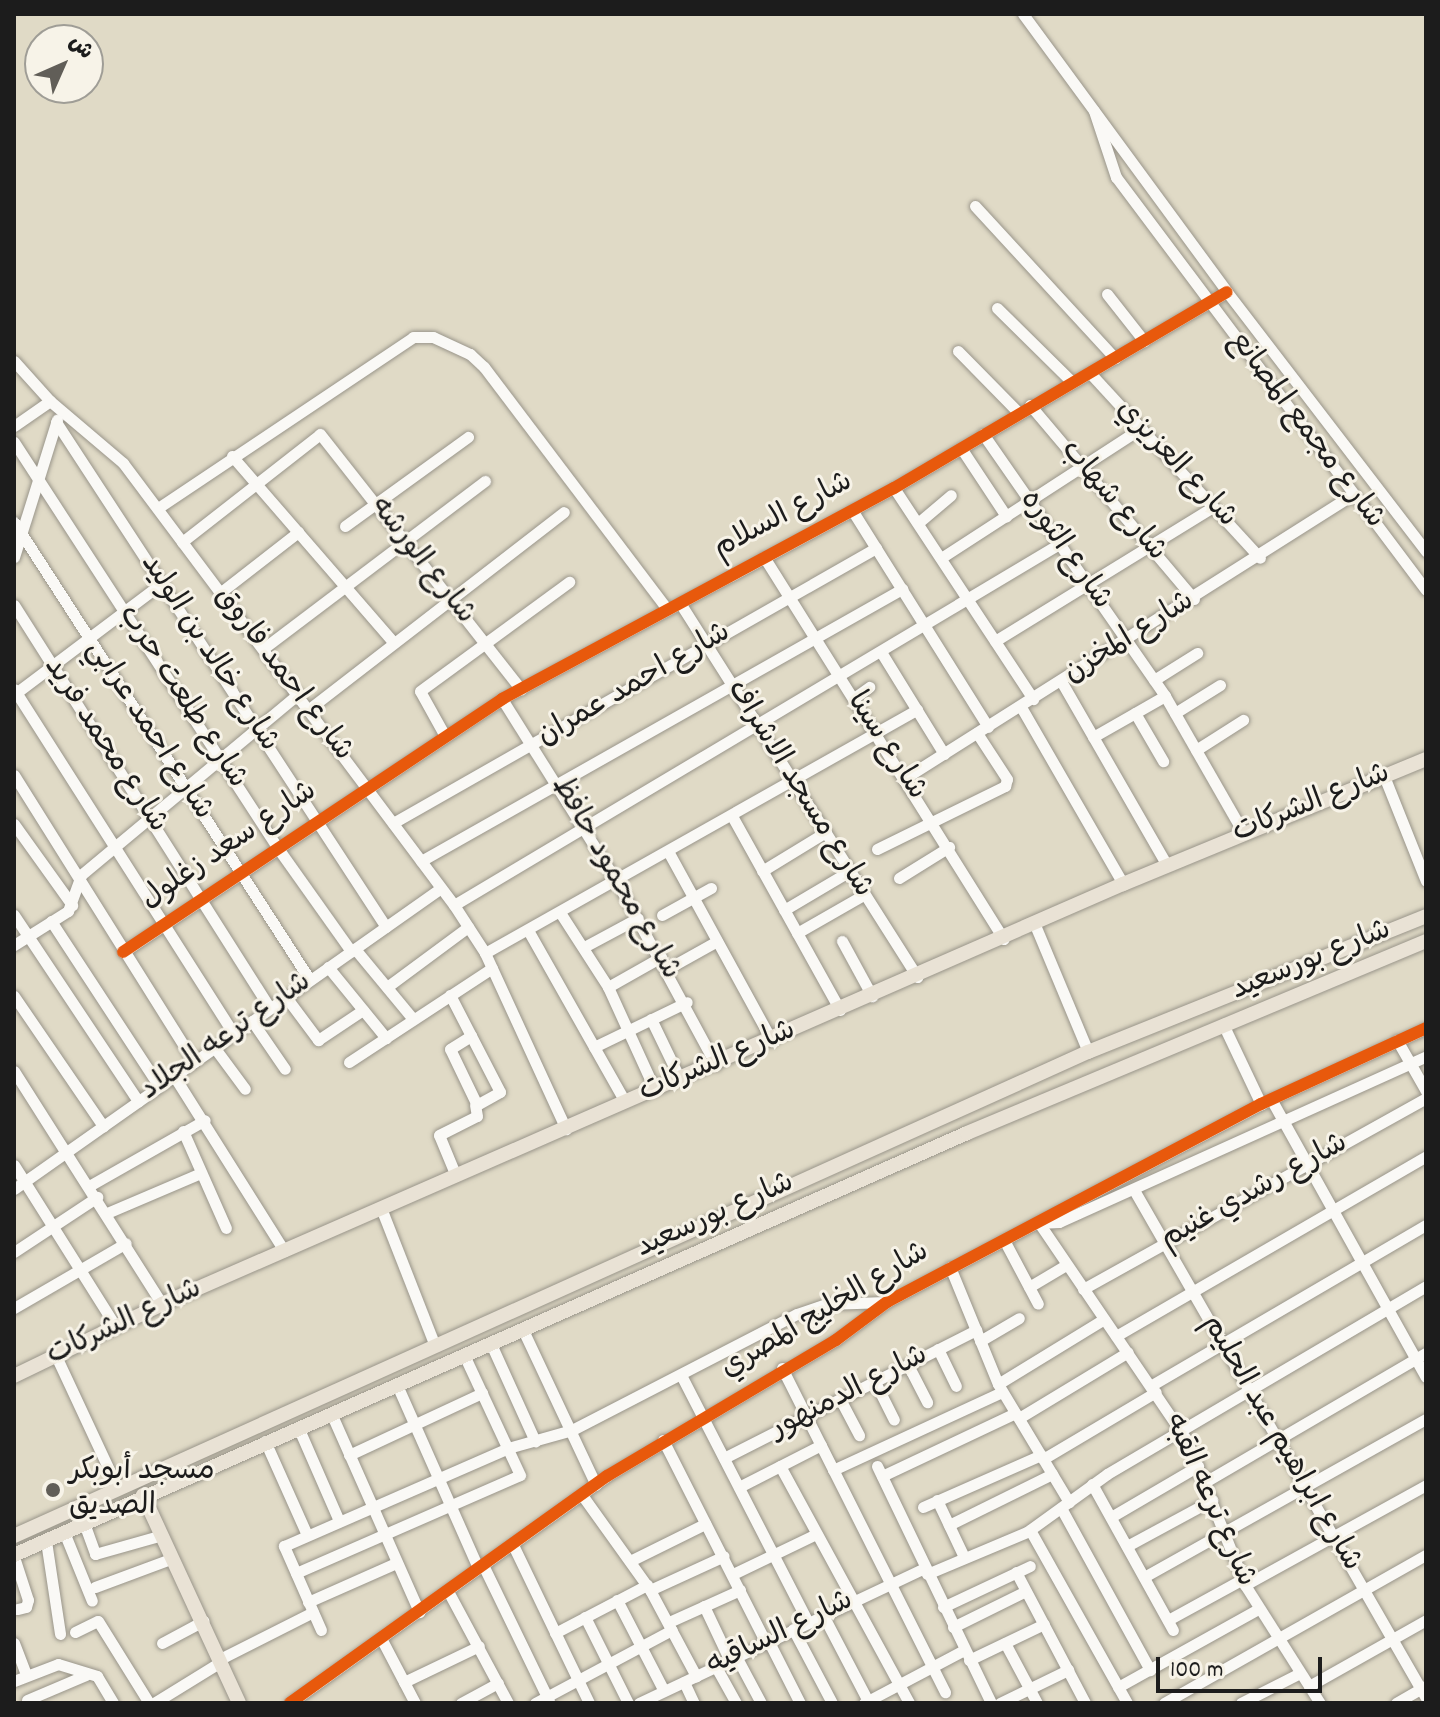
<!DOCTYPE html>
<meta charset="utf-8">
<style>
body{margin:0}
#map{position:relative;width:1440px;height:1717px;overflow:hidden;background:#e0dac6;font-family:Dekko,"Playpen Sans Arabic",sans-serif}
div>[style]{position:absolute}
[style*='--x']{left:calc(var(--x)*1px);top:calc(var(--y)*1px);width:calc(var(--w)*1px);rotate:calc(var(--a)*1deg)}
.roads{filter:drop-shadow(0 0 2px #99958a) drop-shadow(0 0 2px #99958a)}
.minor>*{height:11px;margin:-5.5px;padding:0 5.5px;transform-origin:5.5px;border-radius:5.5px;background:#faf9f6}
.major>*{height:14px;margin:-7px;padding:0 7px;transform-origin:7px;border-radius:7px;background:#e9e2d5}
.cycleway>*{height:12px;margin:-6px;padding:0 6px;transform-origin:6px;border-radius:6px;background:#e8590c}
.dots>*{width:22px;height:22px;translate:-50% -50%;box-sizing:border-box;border:4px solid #f7f3e8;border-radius:50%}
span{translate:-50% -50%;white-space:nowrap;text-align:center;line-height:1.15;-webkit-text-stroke:6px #f7f3e8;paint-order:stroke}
.street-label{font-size:30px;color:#1c1c1c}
.poi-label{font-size:30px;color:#1c1c1c}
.left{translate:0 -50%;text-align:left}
.frame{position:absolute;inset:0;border:16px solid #1c1c1c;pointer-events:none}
.north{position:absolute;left:24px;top:24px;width:80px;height:80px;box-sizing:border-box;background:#f7f3e8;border:2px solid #9f9d96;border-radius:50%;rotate:45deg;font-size:22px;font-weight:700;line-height:32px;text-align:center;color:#1c1c1c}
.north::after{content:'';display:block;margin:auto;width:28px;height:36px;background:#615e58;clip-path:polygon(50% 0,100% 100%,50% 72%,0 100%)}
.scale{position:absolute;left:1156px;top:1657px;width:166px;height:36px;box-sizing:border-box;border:4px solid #1c1c1c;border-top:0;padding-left:10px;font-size:24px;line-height:28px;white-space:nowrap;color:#1c1c1c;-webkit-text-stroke:6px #f7f3e8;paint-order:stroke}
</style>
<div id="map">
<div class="roads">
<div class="minor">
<i style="--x:1023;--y:14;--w:345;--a:53.7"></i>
<i style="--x:1227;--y:292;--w:327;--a:52.5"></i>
<i style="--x:1094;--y:111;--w:70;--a:71.6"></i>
<i style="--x:1116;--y:177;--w:516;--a:53.11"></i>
<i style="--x:975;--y:206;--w:207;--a:47.4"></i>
<i style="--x:1107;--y:294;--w:60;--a:51.8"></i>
<i style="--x:997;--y:308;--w:105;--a:44.6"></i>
<i style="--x:958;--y:351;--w:86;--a:45.5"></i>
<i style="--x:14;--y:361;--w:54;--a:48"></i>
<i style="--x:50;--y:401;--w:96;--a:40.3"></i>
<i style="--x:123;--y:463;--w:552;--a:53.17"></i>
<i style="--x:454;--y:905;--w:57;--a:57.1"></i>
<i style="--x:485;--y:953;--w:194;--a:65.3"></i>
<i style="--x:1090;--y:373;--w:251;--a:47.4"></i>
<i style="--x:1030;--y:405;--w:254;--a:49.8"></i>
<i style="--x:56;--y:422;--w:603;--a:56.84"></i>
<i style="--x:14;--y:426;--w:44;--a:-34.8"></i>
<i style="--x:983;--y:434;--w:319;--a:55.2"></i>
<i style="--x:1165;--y:696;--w:157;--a:60.2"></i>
<i style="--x:14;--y:442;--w:483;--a:57"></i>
<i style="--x:277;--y:847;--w:128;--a:54.6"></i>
<i style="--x:961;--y:448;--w:82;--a:56.5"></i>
<i style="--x:232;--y:456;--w:247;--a:49.1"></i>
<i style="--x:894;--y:488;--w:253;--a:56.6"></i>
<i style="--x:158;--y:508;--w:307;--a:-33.8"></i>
<i style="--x:413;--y:337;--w:20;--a:0"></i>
<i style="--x:433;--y:337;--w:41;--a:24.7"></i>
<i style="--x:470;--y:354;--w:19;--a:43"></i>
<i style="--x:484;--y:367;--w:303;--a:52.9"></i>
<i style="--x:852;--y:510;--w:256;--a:57.9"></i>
<i style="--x:14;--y:522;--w:545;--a:57.13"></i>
<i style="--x:918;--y:523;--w:43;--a:-40.3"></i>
<i style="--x:345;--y:526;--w:152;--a:-35.9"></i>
<i style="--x:182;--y:542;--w:175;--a:-38"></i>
<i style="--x:320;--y:434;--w:325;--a:51.8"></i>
<i style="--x:14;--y:557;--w:144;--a:-72.6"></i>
<i style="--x:764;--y:557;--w:451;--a:57.9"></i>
<i style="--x:941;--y:558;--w:239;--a:-33"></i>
<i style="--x:221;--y:592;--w:98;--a:-37.9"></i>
<i style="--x:680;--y:603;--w:443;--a:57.6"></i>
<i style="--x:14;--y:605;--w:477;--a:57.6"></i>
<i style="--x:995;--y:641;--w:256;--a:-31.6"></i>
<i style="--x:264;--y:648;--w:277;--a:-37.1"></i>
<i style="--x:881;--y:652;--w:120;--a:58.3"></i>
<i style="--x:1154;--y:680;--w:51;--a:-32.1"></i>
<i style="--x:1061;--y:681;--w:212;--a:60.1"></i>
<i style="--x:14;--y:689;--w:409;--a:57.5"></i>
<i style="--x:16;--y:693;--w:183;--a:-37"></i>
<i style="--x:854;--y:698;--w:19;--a:-36"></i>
<i style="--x:502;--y:699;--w:216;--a:57.9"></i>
<i style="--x:617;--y:882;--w:208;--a:61.6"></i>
<i style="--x:1021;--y:707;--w:204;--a:60"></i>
<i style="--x:309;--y:709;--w:322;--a:-37.7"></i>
<i style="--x:1135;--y:713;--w:56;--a:59.7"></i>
<i style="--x:1175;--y:713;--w:53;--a:-31.9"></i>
<i style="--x:445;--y:736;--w:51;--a:-119.1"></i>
<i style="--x:420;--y:691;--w:185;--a:-36.2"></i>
<i style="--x:1093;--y:737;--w:83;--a:-29.7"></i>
<i style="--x:1196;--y:750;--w:56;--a:-32.6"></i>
<i style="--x:14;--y:775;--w:339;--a:57.9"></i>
<i style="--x:1384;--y:776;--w:113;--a:68.2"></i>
<i style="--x:905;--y:778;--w:529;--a:-32.34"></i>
<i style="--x:732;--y:816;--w:222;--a:60.9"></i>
<i style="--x:393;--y:823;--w:556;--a:-29.66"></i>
<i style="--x:14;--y:824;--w:100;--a:54.4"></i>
<i style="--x:877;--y:849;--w:143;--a:-26.2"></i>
<i style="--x:1005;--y:786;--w:7;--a:-74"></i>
<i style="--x:1007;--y:779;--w:55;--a:-123.1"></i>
<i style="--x:669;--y:853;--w:214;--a:61.3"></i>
<i style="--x:421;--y:861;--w:553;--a:-29.49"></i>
<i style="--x:762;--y:871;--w:75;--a:-31.4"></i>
<i style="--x:899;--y:878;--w:59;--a:-31.8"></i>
<i style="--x:454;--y:905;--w:705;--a:-30.82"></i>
<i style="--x:784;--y:910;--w:77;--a:-30.6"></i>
<i style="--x:561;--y:914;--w:87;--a:57.2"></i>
<i style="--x:608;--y:987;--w:113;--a:65.5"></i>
<i style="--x:14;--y:915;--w:224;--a:56.3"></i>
<i style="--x:662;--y:915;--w:56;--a:-28.9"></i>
<i style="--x:51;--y:921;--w:197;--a:56.8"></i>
<i style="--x:1035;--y:925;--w:138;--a:67.3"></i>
<i style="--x:529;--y:932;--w:195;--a:60.5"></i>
<i style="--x:797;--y:933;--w:78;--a:-29.8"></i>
<i style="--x:842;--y:941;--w:63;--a:61.4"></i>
<i style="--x:14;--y:945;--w:64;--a:-32.2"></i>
<i style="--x:68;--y:911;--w:38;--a:-70"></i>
<i style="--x:81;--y:875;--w:283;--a:-39.8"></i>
<i style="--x:584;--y:947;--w:61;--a:-28.2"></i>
<i style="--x:355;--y:949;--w:91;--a:50.4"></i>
<i style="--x:123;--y:952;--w:456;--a:-33.7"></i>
<i style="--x:502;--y:699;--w:445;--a:-28.3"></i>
<i style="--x:894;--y:488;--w:386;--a:-30.5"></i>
<i style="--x:485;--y:953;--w:496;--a:-29.4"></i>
<i style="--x:328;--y:967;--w:92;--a:50.8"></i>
<i style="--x:667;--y:969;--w:57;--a:-29.2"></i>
<i style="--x:387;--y:987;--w:101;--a:-36.5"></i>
<i style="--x:608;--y:987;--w:61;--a:-29.5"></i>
<i style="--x:450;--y:995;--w:109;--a:62.7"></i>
<i style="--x:500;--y:1092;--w:26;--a:151"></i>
<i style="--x:477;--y:1105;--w:62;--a:-115.7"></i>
<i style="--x:450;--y:1049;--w:25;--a:-32"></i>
<i style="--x:14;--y:996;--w:158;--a:55.6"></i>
<i style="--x:286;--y:997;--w:54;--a:53.3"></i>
<i style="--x:318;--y:1040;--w:54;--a:-33.7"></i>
<i style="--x:651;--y:1019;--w:67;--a:64.2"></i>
<i style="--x:252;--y:1021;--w:58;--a:55.5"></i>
<i style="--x:1223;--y:1024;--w:89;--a:64.6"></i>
<i style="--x:1397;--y:1040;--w:59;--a:60.4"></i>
<i style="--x:214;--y:1047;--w:52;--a:53.6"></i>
<i style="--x:594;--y:1047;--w:103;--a:-25.8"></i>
<i style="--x:349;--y:1062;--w:171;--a:-33.3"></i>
<i style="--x:14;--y:1071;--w:276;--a:57.6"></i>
<i style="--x:174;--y:1076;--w:207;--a:57.8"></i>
<i style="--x:1271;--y:1099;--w:318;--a:60.9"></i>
<i style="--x:183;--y:1131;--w:106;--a:66.1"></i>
<i style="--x:14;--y:1165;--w:191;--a:57.8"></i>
<i style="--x:456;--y:1176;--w:44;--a:-112.5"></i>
<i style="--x:439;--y:1135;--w:42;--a:-26.6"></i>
<i style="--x:477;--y:1116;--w:11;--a:-100"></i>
<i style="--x:89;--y:1186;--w:133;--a:-29.6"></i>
<i style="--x:14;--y:1189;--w:522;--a:-35.18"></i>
<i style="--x:1134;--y:1190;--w:586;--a:60.11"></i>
<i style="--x:381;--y:1208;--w:148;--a:68.6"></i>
<i style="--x:107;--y:1213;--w:102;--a:-23.1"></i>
<i style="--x:1039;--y:1223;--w:261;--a:55.8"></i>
<i style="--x:1186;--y:1439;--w:157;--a:68"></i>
<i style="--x:1245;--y:1585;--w:140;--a:57.6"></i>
<i style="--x:1039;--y:1223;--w:20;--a:-3"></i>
<i style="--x:1059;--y:1222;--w:403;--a:-24.3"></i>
<i style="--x:1004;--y:1240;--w:72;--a:62"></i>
<i style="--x:14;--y:1252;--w:100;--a:-33.5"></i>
<i style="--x:950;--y:1267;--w:126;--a:67.7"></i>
<i style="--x:998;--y:1384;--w:138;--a:59"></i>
<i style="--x:1029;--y:1287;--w:43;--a:-30.7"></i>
<i style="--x:1083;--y:1289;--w:393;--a:-29.1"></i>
<i style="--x:14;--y:1308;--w:129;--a:-30.1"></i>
<i style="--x:523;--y:1330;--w:171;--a:64.8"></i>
<i style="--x:1116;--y:1336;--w:358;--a:-30.1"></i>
<i style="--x:980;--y:1341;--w:45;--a:-30.5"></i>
<i style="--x:491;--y:1344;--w:107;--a:65.6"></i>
<i style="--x:938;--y:1349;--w:41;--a:64.1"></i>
<i style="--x:56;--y:1356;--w:145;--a:65"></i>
<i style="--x:908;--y:1365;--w:42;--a:62.8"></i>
<i style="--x:782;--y:1368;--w:363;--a:63.3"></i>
<i style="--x:681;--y:1375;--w:278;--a:62.8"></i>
<i style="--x:875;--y:1382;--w:42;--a:63.4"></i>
<i style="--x:998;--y:1384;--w:124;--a:-31.5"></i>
<i style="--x:397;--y:1385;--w:200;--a:66.1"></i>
<i style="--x:1152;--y:1385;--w:317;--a:-30.3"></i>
<i style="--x:840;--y:1399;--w:41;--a:62.2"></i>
<i style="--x:331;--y:1413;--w:218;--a:66.1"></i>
<i style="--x:1019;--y:1418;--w:127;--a:-31.2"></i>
<i style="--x:298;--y:1427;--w:103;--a:66.4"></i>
<i style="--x:663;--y:1440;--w:228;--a:63.1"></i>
<i style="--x:265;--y:1441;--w:103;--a:65.9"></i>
<i style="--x:349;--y:1455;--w:147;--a:-25"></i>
<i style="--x:724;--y:1458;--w:283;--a:-26.9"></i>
<i style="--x:1043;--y:1459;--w:131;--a:-30.7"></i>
<i style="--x:780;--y:1466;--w:270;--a:61.4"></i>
<i style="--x:877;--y:1466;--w:263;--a:64.3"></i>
<i style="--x:833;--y:1470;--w:186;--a:-24.8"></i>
<i style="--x:882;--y:1476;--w:147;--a:-25.3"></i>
<i style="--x:1205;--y:1482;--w:256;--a:-30.3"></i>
<i style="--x:1092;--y:1484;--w:167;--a:61"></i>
<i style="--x:739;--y:1487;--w:92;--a:-27.1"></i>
<i style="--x:582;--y:1495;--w:117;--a:54.4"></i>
<i style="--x:650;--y:1590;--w:98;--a:61.9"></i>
<i style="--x:937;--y:1500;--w:63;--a:64.7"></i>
<i style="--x:923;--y:1507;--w:129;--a:-23.8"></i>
<i style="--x:1061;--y:1508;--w:185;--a:61.2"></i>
<i style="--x:1111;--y:1517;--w:101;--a:-30.4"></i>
<i style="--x:84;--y:1523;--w:33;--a:70"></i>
<i style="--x:95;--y:1554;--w:70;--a:-15.8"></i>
<i style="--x:949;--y:1525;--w:115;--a:-26.3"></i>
<i style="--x:1030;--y:1530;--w:198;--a:60.7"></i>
<i style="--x:64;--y:1532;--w:74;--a:67.9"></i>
<i style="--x:46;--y:1541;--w:94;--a:81.4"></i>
<i style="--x:513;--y:1545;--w:175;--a:64.3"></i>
<i style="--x:1127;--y:1546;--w:97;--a:-28.4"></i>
<i style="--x:14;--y:1557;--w:45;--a:72"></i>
<i style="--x:28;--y:1600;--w:7;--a:106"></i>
<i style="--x:26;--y:1607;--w:9;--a:167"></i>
<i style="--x:630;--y:1561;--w:84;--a:-26.3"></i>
<i style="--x:483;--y:1565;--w:151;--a:64.1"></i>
<i style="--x:1016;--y:1572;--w:148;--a:62.2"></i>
<i style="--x:296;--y:1573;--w:244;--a:-23.6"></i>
<i style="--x:520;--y:1475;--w:132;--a:-115"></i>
<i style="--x:733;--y:1574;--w:92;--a:-25.7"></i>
<i style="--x:927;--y:1574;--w:108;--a:-22.8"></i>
<i style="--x:1027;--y:1532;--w:99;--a:-35.9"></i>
<i style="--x:1107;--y:1474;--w:370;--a:-30.5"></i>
<i style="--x:1144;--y:1577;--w:323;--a:-29.3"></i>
<i style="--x:1245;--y:1585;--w:207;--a:-28.9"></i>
<i style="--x:95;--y:1587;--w:83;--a:-20.4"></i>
<i style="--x:650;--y:1590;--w:81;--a:-24.7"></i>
<i style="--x:449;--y:1593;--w:125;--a:61.8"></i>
<i style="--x:617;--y:1600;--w:102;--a:62.7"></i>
<i style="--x:308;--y:1602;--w:96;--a:-23.9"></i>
<i style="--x:704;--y:1606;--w:61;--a:64.7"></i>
<i style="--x:943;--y:1607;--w:96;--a:-25.2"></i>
<i style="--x:823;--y:1615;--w:99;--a:62.4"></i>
<i style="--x:585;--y:1617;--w:96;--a:63.4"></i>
<i style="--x:1168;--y:1620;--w:85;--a:-28.7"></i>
<i style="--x:669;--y:1622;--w:78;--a:-24.3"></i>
<i style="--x:953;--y:1627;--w:81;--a:-26.3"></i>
<i style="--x:793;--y:1629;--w:84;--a:62.2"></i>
<i style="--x:321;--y:1630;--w:92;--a:-113.8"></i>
<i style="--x:284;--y:1546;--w:244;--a:-23.6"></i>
<i style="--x:508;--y:1448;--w:66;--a:-15.7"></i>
<i style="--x:572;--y:1430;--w:253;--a:-27.3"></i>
<i style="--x:797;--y:1314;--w:31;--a:-19"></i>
<i style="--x:826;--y:1304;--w:60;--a:-1.9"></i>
<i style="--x:75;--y:1632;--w:25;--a:-26"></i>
<i style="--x:98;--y:1621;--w:97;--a:58.1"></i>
<i style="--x:555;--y:1633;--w:104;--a:-27.6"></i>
<i style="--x:382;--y:1640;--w:71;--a:62.4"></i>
<i style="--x:769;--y:1642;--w:68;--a:63.1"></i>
<i style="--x:14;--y:1643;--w:34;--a:69"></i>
<i style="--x:162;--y:1643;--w:47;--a:-28.2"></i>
<i style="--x:1005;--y:1643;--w:68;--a:61.9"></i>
<i style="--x:737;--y:1658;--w:51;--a:61.9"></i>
<i style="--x:220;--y:1659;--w:104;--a:-26.8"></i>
<i style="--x:969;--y:1660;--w:83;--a:-25.6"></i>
<i style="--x:716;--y:1667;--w:41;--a:60.9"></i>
<i style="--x:14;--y:1681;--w:47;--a:-21.1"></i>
<i style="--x:58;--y:1664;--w:41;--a:17.1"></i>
<i style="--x:97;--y:1676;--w:31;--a:59"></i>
<i style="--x:404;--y:1682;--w:83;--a:-25.6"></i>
<i style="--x:684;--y:1682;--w:23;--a:65"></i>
<i style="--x:1309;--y:1686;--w:134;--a:-29.4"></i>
<i style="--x:1118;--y:1687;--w:160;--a:-29.1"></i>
<i style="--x:27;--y:1700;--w:64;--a:-23"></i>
<i style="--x:154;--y:1703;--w:80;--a:-31.7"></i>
<i style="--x:290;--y:1703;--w:390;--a:-35.6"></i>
<i style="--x:607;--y:1476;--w:266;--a:-30.7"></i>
<i style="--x:836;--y:1340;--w:64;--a:-36.7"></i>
<i style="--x:887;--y:1302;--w:423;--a:-27.9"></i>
<i style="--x:1261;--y:1104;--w:182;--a:-24.7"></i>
<i style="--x:461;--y:1703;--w:42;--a:-28.4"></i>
<i style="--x:535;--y:1703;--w:155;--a:-28.1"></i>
<i style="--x:639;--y:1703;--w:315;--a:-25.3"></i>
<i style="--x:864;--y:1703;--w:113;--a:-27.9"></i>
<i style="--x:1000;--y:1703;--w:76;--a:-25.9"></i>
<i style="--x:1164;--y:1703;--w:301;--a:-29.5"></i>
<i style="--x:1241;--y:1703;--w:66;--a:-27"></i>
<i style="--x:1396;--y:1703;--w:34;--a:-30"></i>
</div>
<div class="major">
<i style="--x:14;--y:1376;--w:165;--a:-25.9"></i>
<i style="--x:162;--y:1304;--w:1049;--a:-23.61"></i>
<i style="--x:1123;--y:884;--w:328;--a:-22.4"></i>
<i style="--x:143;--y:1495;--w:229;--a:65.2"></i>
<i style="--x:14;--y:1536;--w:1178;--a:-24.26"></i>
<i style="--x:1088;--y:1052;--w:364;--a:-21.9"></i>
<i style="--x:14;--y:1555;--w:1042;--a:-23.88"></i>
<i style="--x:967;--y:1133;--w:498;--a:-22.7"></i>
</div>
</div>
<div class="cycleway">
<i style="--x:123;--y:952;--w:456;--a:-33.7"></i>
<i style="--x:502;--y:699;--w:445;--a:-28.3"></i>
<i style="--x:894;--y:488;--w:386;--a:-30.5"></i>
<i style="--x:290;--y:1703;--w:390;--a:-35.6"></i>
<i style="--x:607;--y:1476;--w:266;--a:-30.7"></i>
<i style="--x:836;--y:1340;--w:64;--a:-36.7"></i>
<i style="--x:887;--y:1302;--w:423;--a:-27.9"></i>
<i style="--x:1261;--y:1104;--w:182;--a:-24.7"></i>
</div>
<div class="dots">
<i style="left:53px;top:1490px;background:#615e58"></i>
</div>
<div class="street-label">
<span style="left:1305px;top:431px;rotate:53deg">شارع مجمع المصانع</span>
<span style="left:1175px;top:465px;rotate:47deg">شارع العزيزي</span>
<span style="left:1112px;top:502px;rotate:50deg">شارع شهاب</span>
<span style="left:784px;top:517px;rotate:-28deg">شارع السلام</span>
<span style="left:1064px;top:551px;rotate:55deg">شارع الثوره</span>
<span style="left:421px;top:562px;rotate:52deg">شارع الورشه</span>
<span style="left:1130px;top:639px;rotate:-32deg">شارع المخزن</span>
<span style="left:208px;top:654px;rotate:57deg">شارع خالد بن الوليد</span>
<span style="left:282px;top:675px;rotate:53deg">شارع احمد فاروق</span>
<span style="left:635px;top:686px;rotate:-30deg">شارع احمد عمران</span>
<span style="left:181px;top:698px;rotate:57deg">شارع طلعت حرب</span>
<span style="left:148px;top:731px;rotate:57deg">شارع احمد عرابي</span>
<span style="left:104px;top:746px;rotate:57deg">شارع محمد فريد</span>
<span style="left:885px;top:747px;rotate:57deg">شارع سينا</span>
<span style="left:798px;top:790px;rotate:58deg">شارع مسجد الاشراف</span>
<span style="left:1312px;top:805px;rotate:-22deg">شارع الشركات</span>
<span style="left:230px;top:847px;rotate:-34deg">شارع سعد زغلول</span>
<span style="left:614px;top:879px;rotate:60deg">شارع محمود حافظ</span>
<span style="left:1312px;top:962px;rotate:-22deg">شارع بورسعيد</span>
<span style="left:227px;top:1038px;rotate:-35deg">شارع ترعه الجلاد</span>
<span style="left:718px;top:1063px;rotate:-23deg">شارع الشركات</span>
<span style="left:1255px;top:1193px;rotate:-29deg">شارع رشدي غنيم</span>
<span style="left:716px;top:1217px;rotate:-24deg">شارع بورسعيد</span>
<span style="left:826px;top:1312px;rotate:-31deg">شارع الخليج المصري</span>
<span style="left:125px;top:1324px;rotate:-25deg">شارع الشركات</span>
<span style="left:850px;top:1394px;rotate:-27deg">شارع الدمنهور</span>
<span style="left:1280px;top:1444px;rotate:60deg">شارع ابراهيم عبد الحليم</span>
<span style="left:1208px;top:1501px;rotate:66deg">شارع ترعه القبه</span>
<span style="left:781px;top:1635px;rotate:-26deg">شارع الساقيه</span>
</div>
<div class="poi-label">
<span class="left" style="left:69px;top:1490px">مسجد أبوبكر<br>الصديق</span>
</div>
<div class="frame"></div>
<div class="north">ش</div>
<div class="scale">100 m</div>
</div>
